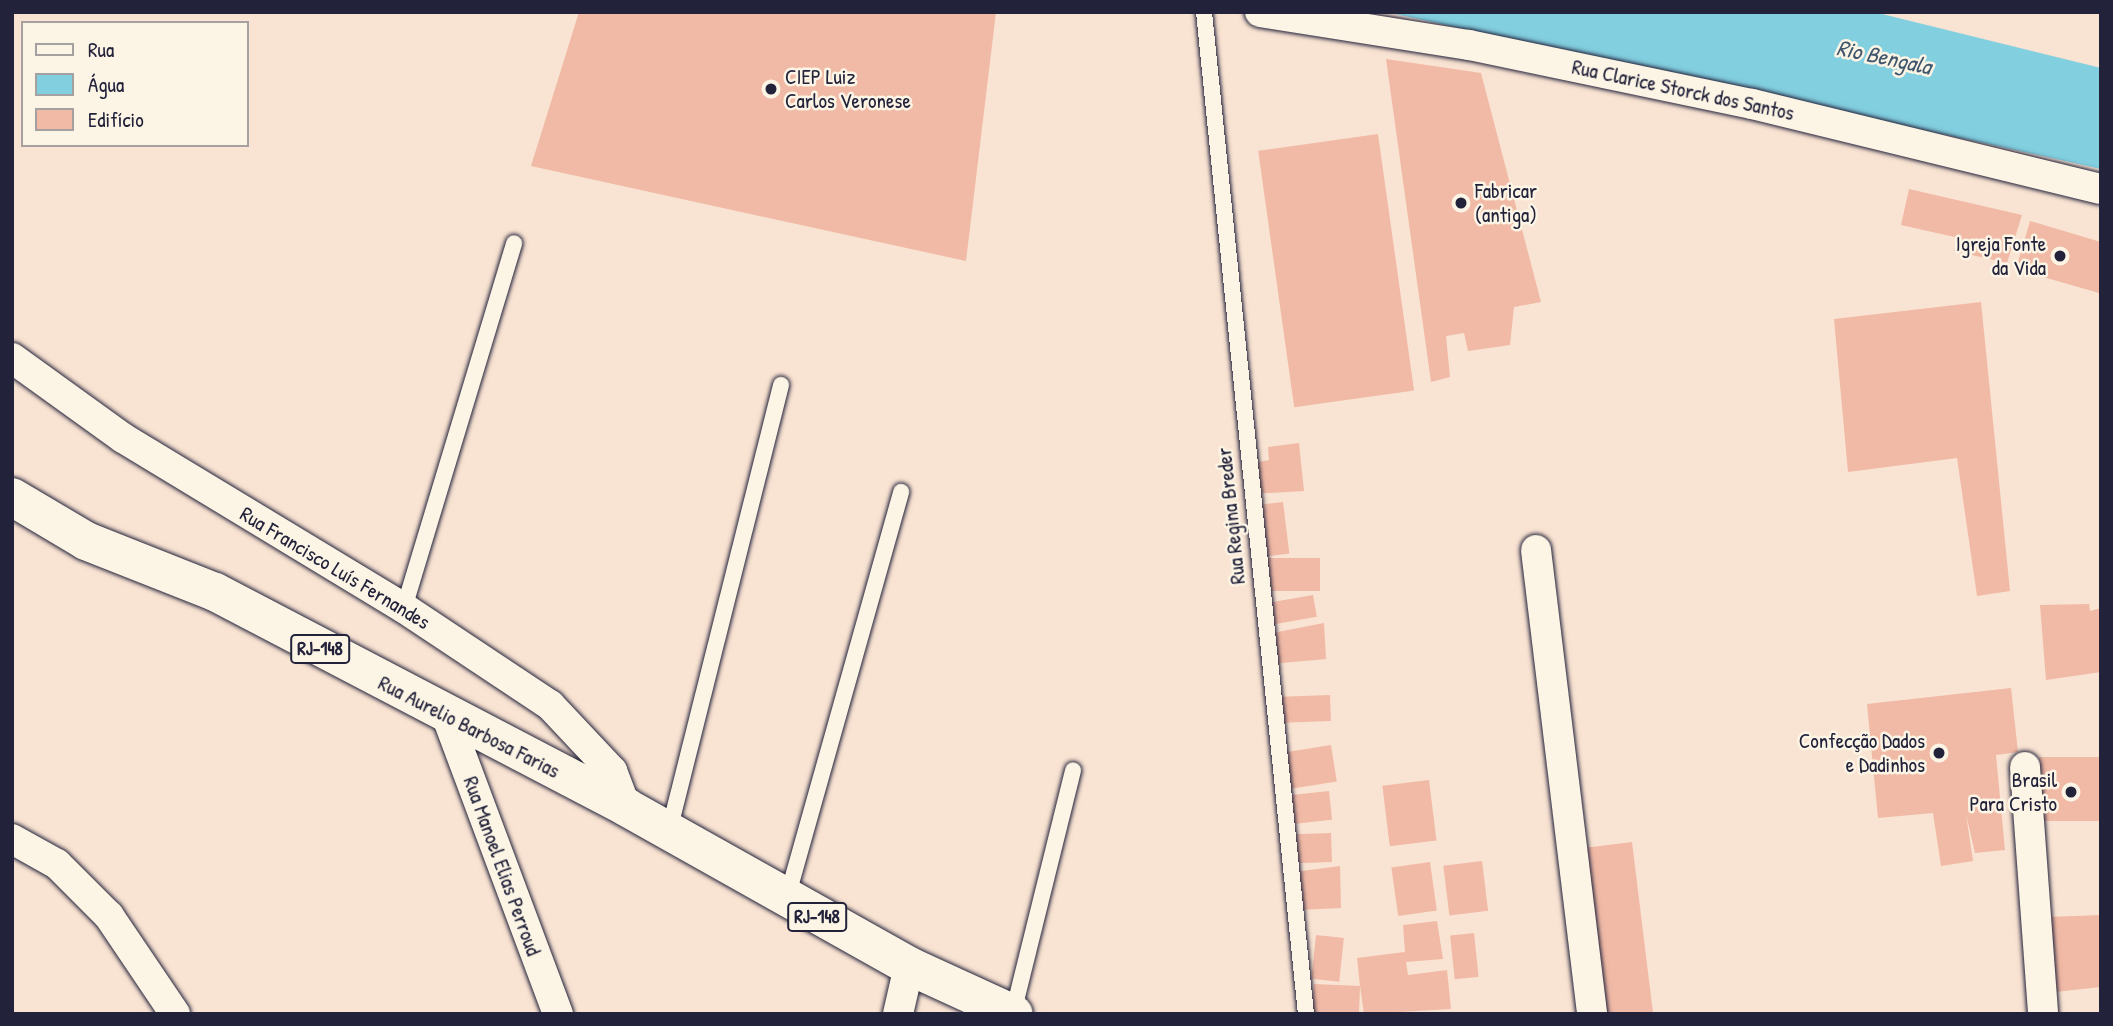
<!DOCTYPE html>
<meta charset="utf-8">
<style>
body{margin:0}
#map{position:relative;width:2113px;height:1026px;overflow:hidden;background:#f9e3d2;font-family:"Patrick Hand",sans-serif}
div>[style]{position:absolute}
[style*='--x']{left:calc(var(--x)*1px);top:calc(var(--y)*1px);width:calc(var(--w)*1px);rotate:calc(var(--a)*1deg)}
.water>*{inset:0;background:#82cfe0}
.building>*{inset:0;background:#f1baa6;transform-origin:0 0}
.roads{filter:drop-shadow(0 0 2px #22223b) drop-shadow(0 0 2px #22223b)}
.service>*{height:16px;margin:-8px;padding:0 8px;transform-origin:8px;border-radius:8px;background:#fcf5e5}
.minor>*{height:30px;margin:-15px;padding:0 15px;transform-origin:15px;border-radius:15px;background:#fcf5e5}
.primary>*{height:38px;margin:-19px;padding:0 19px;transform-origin:19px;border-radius:19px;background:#fcf5e5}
.dots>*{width:19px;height:19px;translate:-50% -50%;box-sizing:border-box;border:4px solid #fcf5e5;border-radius:50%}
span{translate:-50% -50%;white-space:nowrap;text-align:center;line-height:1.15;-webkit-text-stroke:5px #fcf5e5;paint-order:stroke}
.shield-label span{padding:2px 5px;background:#fcf5e5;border:2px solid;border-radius:5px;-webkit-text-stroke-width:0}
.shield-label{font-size:19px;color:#22223b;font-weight:700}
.poi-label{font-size:21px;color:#22223b}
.left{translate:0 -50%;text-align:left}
.right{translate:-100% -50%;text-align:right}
.street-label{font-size:21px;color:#22223b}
.water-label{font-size:23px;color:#3f566d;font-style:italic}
.frame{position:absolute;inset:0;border:14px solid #22223b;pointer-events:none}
.legend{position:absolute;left:21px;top:21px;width:228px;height:126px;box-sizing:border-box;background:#fcf5e5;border:2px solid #a5a1a1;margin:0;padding:9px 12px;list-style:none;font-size:21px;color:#22223b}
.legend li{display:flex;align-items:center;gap:14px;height:35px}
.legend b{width:35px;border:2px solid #a5a1a1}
</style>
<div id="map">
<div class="water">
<i style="clip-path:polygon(1386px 12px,1874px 12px,2101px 68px,2101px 169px)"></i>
</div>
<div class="building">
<i style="clip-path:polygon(579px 12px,996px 12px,966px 261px,531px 166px)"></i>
<i style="clip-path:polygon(1386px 59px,1481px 73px,1541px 302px,1514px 307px,1510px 345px,1468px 351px,1464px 333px,1446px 336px,1450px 377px,1431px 382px)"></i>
<i style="left:1378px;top:134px;width:259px;height:121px;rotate:82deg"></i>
<i style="clip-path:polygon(1909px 189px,2022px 215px,2007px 263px,1954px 251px,1959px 238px,1901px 225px)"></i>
<i style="clip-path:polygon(2030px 221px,2101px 242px,2099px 293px,2016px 269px)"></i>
<i style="clip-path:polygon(1981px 302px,2010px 591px,1977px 596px,1957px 458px,1848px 472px,1834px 319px)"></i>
<i style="clip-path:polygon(1299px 443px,1304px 491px,1251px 494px,1250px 464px,1269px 460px,1268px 447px)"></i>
<i style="left:1283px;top:502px;width:52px;height:29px;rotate:83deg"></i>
<i style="left:1320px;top:558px;width:33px;height:59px;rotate:90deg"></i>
<i style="left:1313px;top:595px;width:22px;height:50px;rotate:80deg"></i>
<i style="clip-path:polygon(2089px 604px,2090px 611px,2101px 608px,2101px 672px,2046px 680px,2040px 605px)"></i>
<i style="clip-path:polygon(1324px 623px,1326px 659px,1271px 664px,1267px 634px)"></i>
<i style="clip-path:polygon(2011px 688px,2018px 752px,1996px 755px,2005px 850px,1975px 853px,1966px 814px,1973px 861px,1941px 866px,1933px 813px,1878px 818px,1867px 704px)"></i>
<i style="left:1330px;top:695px;width:26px;height:55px;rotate:88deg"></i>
<i style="left:1331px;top:745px;width:37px;height:51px;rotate:81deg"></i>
<i style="left:2101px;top:757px;width:64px;height:62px;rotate:90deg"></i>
<i style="left:1429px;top:780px;width:61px;height:47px;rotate:83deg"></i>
<i style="left:1329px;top:791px;width:29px;height:42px;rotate:84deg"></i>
<i style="left:1331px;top:833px;width:29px;height:36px;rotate:88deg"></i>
<i style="left:1632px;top:842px;width:173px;height:49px;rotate:83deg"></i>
<i style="left:1482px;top:861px;width:50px;height:39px;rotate:83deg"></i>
<i style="left:1430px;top:862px;width:49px;height:39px;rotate:82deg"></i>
<i style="clip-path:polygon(1340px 866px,1341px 908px,1298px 910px,1294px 872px)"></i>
<i style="clip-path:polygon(2101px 915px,2101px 987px,2055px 992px,2048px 917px)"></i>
<i style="clip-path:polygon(1437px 921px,1443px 959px,1406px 962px,1408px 975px,1447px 970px,1451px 1009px,1364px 1014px,1360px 986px,1359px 1014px,1311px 1014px,1314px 984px,1360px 986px,1357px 958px,1405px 952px,1403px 925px)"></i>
<i style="left:1474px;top:933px;width:44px;height:24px;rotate:84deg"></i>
<i style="left:1316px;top:935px;width:28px;height:44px;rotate:6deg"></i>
</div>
<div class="roads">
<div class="service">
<i style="--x:1204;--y:12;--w:1007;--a:84.19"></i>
<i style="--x:404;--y:608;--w:381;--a:-73.2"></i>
<i style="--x:669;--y:831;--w:460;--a:-75.9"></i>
<i style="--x:787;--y:898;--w:422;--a:-74.3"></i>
<i style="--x:1013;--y:1013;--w:250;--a:-76.1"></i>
</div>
<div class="minor">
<i style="--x:1260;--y:12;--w:212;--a:9"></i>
<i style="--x:1469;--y:45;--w:289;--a:11.8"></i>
<i style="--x:1752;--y:104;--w:359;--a:13.7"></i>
<i style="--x:12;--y:358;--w:137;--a:35.8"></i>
<i style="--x:123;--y:438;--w:328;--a:31.2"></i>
<i style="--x:404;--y:608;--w:175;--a:33.6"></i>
<i style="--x:550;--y:705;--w:91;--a:46.8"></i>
<i style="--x:612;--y:771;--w:39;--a:69"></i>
<i style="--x:1536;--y:550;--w:467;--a:83.1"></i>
<i style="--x:447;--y:717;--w:317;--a:69.5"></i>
<i style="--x:2025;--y:767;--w:248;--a:85.8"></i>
<i style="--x:12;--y:839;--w:51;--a:29.1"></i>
<i style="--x:57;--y:864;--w:74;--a:45"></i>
<i style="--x:109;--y:916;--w:118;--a:56"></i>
<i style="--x:898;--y:1014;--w:49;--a:-77.1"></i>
</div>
<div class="primary">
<i style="--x:12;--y:497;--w:86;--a:30.7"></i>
<i style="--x:86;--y:541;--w:139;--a:21.6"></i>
<i style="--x:215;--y:592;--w:464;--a:27.6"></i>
<i style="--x:626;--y:807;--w:325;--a:29.3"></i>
<i style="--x:909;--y:966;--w:115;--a:24.6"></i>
</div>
</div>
<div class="dots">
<i style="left:771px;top:89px;background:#22223b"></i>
<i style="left:1461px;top:203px;background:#22223b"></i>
<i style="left:2060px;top:256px;background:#22223b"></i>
<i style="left:1939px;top:753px;background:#22223b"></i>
<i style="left:2071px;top:792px;background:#22223b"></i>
</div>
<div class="shield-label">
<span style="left:320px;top:649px">RJ-148</span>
<span style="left:817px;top:917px">RJ-148</span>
</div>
<div class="poi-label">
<span class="left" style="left:785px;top:89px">CIEP Luiz<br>Carlos Veronese</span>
<span class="left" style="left:1475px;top:203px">Fabricar<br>(antiga)</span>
<span class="right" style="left:2046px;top:256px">Igreja Fonte<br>da Vida</span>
<span class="right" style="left:1925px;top:753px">Confecção Dados<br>e Dadinhos</span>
<span class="right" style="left:2057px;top:792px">Brasil<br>Para Cristo</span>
</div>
<div class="street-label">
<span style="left:1683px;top:90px;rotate:12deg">Rua Clarice Storck dos Santos</span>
<span style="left:1231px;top:516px;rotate:-96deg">Rua Regina Breder</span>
<span style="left:335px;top:568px;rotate:31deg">Rua Francisco Luís Fernandes</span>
<span style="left:469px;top:727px;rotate:27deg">Rua Aurelio Barbosa Farias</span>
<span style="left:502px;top:866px;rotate:70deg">Rua Manoel Elias Perroud</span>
</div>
<div class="water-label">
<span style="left:1884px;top:57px;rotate:12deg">Rio Bengala</span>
</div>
<div class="frame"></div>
<ul class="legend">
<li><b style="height:9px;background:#fcf5e5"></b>Rua</li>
<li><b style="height:19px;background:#82cfe0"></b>Água</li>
<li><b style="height:19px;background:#f1baa6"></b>Edifício</li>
</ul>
</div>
